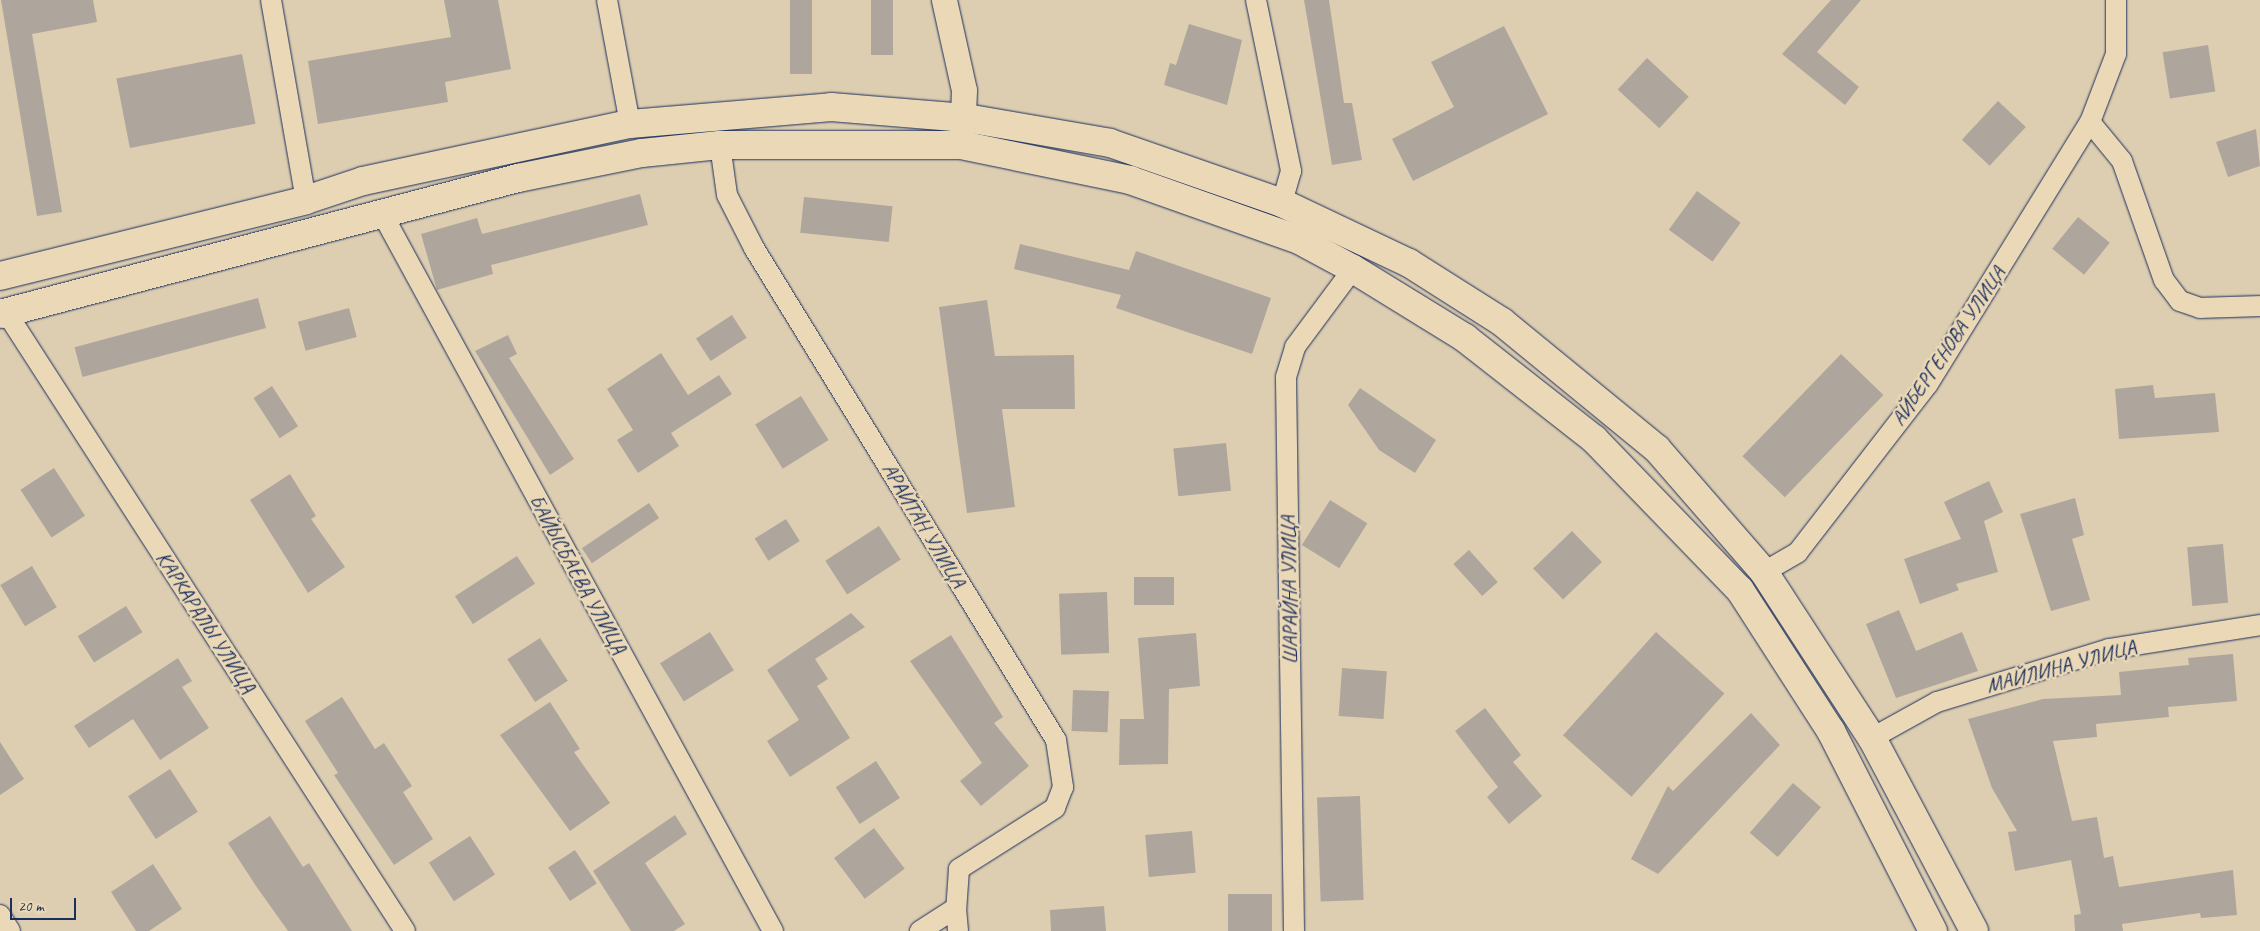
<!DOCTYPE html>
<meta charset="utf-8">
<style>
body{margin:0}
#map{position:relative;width:2260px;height:931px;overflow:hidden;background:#deceb1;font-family:Caveat,sans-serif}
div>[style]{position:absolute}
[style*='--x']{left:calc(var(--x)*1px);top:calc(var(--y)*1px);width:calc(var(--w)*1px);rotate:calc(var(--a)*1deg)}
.building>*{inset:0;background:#aea69c;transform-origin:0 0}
.roads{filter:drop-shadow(0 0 1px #1b2f5e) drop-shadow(0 0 1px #1b2f5e)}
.minor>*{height:20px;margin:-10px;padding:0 10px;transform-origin:10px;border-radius:10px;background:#ead8b6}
.tertiary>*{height:25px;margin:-12.5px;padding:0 12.5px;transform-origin:12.5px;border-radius:12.5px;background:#ead8b6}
.trunk>*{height:28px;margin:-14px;padding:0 14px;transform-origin:14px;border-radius:14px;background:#ead8b6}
span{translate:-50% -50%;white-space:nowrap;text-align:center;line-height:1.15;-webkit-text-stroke:5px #ead8b6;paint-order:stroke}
.street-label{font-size:21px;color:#1b2f5e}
.scale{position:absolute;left:10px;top:898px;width:66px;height:22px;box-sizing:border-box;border:2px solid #1b2f5e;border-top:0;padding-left:6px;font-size:15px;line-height:18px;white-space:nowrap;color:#1b2f5e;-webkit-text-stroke:4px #ead8b6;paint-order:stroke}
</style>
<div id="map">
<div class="building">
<i style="clip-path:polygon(1px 0,93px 0,97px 22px,32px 34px,62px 212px,37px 216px)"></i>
<i style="clip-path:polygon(444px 0,498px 0,511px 69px,445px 82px,448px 102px,318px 124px,308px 61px,451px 37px)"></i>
<i style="left:790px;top:0;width:22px;height:74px"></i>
<i style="left:871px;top:0;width:22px;height:55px"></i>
<i style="clip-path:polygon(1304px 0,1329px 0,1344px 103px,1352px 103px,1362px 160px,1332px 165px)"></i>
<i style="clip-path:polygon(1831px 0,1861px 0,1817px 52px,1859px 87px,1845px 105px,1782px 54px)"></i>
<i style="clip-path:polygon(1189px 24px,1242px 40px,1227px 105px,1164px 85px,1170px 63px,1176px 65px)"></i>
<i style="clip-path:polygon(1504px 26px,1548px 114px,1413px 181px,1392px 139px,1454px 107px,1431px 62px)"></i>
<i style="left:2208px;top:45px;width:47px;height:46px;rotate:81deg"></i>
<i style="left:242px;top:54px;width:71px;height:128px;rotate:79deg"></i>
<i style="left:1647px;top:58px;width:57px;height:43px;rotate:43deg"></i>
<i style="left:1998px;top:101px;width:38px;height:53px;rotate:43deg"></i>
<i style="clip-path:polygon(2256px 129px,2260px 166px,2228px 177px,2216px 142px)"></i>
<i style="left:1697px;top:191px;width:54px;height:48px;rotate:36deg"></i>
<i style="clip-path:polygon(640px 194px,648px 225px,491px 265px,493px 274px,437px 290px,421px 234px,477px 218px,482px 234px)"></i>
<i style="left:804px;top:197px;width:89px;height:36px;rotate:6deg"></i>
<i style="left:2078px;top:217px;width:41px;height:41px;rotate:39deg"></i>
<i style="clip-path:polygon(1020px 244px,1129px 270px,1136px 251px,1271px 298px,1252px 354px,1116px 308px,1121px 295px,1014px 269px)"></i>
<i style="left:258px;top:298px;width:31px;height:190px;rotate:75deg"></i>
<i style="clip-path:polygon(987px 300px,995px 356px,1074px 355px,1075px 409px,1002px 409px,1015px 507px,967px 513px,939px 307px)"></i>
<i style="left:349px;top:308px;width:30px;height:53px;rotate:75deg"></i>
<i style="left:732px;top:315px;width:27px;height:43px;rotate:57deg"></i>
<i style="clip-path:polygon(508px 335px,517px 354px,509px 358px,574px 459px,550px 475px,475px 351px)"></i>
<i style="clip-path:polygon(661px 353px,688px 395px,719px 375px,732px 394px,671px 433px,679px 446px,638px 473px,617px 440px,633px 430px,607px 389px)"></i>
<i style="left:1841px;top:354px;width:59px;height:142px;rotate:44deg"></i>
<i style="clip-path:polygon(2153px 385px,2155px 398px,2215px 393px,2219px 432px,2119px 439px,2115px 389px)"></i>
<i style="left:272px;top:386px;width:48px;height:22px;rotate:57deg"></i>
<i style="clip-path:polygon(1360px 388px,1436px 440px,1415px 473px,1379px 450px,1348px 405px)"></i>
<i style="left:801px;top:396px;width:52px;height:54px;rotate:58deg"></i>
<i style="left:1226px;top:443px;width:48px;height:53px;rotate:84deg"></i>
<i style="left:54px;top:468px;width:57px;height:40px;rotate:57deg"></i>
<i style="clip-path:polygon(290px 474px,316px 516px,311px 519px,345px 567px,308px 593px,250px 500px)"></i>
<i style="clip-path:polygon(1989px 481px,2003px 512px,1984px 521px,1998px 572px,1956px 584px,1959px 590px,1920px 604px,1904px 559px,1961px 539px,1944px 502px)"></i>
<i style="clip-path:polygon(2075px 498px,2084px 535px,2072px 539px,2090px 600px,2051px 611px,2020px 514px)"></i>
<i style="left:1330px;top:500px;width:44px;height:53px;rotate:32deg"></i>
<i style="left:649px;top:503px;width:18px;height:81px;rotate:56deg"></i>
<i style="left:786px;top:519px;width:26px;height:37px;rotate:58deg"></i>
<i style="left:879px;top:526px;width:40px;height:64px;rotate:57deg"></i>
<i style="left:1572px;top:531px;width:43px;height:54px;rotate:46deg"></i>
<i style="left:2223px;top:544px;width:59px;height:36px;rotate:85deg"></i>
<i style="left:1469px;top:550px;width:43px;height:21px;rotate:48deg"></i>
<i style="left:517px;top:556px;width:33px;height:74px;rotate:57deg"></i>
<i style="left:32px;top:566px;width:48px;height:37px;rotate:59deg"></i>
<i style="left:1134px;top:577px;width:40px;height:28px"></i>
<i style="left:1107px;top:592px;width:61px;height:48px;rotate:88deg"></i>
<i style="left:126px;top:606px;width:31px;height:57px;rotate:58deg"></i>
<i style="clip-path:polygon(1899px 610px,1916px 651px,1962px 632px,1978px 671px,1896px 698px,1866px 624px)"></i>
<i style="clip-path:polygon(851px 613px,865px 627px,815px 659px,828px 679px,817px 686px,850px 738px,790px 777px,767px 741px,799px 720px,767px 670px)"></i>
<i style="left:710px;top:632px;width:45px;height:59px;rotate:58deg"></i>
<i style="left:1656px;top:632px;width:92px;height:139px;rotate:42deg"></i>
<i style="clip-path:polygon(1196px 633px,1200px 686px,1169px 689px,1168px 764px,1119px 765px,1120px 719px,1144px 719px,1138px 638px)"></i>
<i style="clip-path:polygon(951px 635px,1003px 717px,994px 723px,1029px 766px,981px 806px,960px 781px,982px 763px,910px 661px)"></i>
<i style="left:540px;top:638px;width:51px;height:39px;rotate:57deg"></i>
<i style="clip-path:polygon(2233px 654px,2237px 701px,2168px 707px,2169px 717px,2096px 724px,2097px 737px,2053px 741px,2072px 821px,2097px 817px,2104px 858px,2113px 856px,2119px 887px,2233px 870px,2237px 915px,2201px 918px,2200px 913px,2122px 924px,2123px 931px,2075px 931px,2074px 915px,2081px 914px,2071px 860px,2015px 871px,2008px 832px,2017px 831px,1992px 788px,1968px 719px,2043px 699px,2121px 695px,2119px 672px,2189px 665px,2188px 658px)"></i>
<i style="clip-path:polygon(178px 658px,192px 681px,182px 687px,209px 728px,160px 760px,133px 719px,89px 748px,74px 726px)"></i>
<i style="left:1342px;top:668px;width:45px;height:48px;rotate:4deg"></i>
<i style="left:1073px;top:690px;width:36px;height:41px;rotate:2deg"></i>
<i style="clip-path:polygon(342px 697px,375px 749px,384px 743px,412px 786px,403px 792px,433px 839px,394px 865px,334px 775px,338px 773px,305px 721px)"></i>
<i style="clip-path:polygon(550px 702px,580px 749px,574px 752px,610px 803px,570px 831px,500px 735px)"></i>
<i style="clip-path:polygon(1485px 708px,1521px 755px,1513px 762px,1542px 796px,1509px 824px,1487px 797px,1498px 787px,1455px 731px)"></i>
<i style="clip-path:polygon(1751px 713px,1780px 745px,1658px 874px,1631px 859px,1668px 786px,1673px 791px)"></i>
<i style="clip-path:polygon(0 742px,24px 779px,0 795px)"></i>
<i style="left:876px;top:761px;width:44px;height:48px;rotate:57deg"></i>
<i style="left:170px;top:769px;width:51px;height:50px;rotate:57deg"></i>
<i style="left:1793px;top:783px;width:37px;height:66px;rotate:41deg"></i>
<i style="left:1360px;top:796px;width:104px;height:43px;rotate:88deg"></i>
<i style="clip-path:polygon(675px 815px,687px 834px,645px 863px,685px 924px,674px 931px,631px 931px,593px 871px)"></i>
<i style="clip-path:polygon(270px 816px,303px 867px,309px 863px,352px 931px,288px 931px,256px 886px,228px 843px)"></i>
<i style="left:874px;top:828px;width:51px;height:50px;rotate:53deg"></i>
<i style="left:1192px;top:831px;width:42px;height:47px;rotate:85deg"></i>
<i style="left:470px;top:836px;width:46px;height:49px;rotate:57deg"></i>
<i style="left:575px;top:850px;width:40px;height:32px;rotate:57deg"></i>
<i style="clip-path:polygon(153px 864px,182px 909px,149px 931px,136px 931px,111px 892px)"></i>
<i style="left:1228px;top:894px;width:44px;height:37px"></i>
<i style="clip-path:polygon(1104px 906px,1106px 931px,1051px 931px,1050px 910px)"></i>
</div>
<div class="roads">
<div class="minor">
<i style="--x:271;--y:0;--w:203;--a:80.1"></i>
<i style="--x:607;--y:0;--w:126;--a:79.5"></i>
<i style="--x:1256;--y:0;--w:175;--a:78.4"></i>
<i style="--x:1291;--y:171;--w:33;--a:106"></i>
<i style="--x:2116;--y:0;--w:54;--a:90"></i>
<i style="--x:2116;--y:54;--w:73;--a:110.9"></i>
<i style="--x:2090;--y:122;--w:50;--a:50.6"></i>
<i style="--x:2122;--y:161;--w:126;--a:70.6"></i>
<i style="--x:2164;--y:280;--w:26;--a:53"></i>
<i style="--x:2180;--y:301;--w:21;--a:19"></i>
<i style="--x:2200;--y:308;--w:60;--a:-1.9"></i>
<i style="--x:720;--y:145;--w:50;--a:82"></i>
<i style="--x:727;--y:195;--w:59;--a:63"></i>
<i style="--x:754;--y:248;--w:577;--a:58.46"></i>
<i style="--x:1056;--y:740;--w:48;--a:81.5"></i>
<i style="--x:1063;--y:787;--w:22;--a:111"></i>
<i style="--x:1055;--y:808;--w:114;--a:147.6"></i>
<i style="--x:959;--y:869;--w:39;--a:94"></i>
<i style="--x:956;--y:908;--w:43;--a:147.4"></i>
<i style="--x:384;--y:217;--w:813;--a:61.42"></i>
<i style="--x:6;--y:312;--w:736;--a:57.19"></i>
<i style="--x:1764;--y:572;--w:39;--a:-30"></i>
<i style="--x:1798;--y:552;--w:212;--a:-52.3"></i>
<i style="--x:1928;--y:384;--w:308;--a:-58.3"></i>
<i style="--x:1872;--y:738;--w:74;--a:-29"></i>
<i style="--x:1937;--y:702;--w:180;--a:-17.1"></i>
<i style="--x:2109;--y:649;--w:153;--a:-9"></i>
<i style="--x:956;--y:908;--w:23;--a:85"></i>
<i style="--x:0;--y:915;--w:19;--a:58"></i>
<i style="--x:1294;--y:931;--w:554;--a:-90.83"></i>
<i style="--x:1286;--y:377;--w:31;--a:-73"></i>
<i style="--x:1295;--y:347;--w:97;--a:-53.4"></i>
</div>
<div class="tertiary">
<i style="--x:944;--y:0;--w:92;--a:77.5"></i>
<i style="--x:964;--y:90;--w:48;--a:92.4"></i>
</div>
<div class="trunk">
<i style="--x:0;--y:276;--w:315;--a:-13.9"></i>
<i style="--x:306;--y:200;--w:60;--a:-18.4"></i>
<i style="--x:363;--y:181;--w:273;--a:-12.1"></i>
<i style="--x:630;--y:124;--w:202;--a:-4.8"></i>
<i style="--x:831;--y:107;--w:135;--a:4.7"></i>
<i style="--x:966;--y:118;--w:146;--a:9.8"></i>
<i style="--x:1110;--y:143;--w:182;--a:19.2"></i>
<i style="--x:1282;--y:203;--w:140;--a:25.3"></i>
<i style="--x:1409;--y:263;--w:110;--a:32.4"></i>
<i style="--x:1502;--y:322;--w:200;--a:39.3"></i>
<i style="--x:1657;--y:449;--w:163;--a:49"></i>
<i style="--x:1764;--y:572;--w:198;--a:57"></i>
<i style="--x:1872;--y:738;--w:218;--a:62.1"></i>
<i style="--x:0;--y:314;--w:536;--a:-14.71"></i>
<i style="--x:518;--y:178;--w:126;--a:-11.4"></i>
<i style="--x:642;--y:153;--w:78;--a:-5.9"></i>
<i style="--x:720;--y:145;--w:241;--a:0"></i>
<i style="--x:961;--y:145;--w:173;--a:11.7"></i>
<i style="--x:1130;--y:180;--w:179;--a:19.5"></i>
<i style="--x:1299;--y:240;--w:61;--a:28.2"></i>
<i style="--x:1353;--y:269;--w:132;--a:31.6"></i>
<i style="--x:1465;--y:338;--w:164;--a:38.1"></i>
<i style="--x:1594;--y:439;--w:210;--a:46"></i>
<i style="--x:1740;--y:590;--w:168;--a:57.2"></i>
<i style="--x:1831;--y:731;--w:225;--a:63"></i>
</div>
</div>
<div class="street-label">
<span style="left:1948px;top:346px;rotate:-56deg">АЙБЕРГЕНОВА УЛИЦА</span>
<span style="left:924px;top:525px;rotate:59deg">АРАЙТАН УЛИЦА</span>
<span style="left:578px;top:574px;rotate:61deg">БАЙЫСБАЕВА УЛИЦА</span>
<span style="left:1289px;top:590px;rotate:-91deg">ШАРАЙНА УЛИЦА</span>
<span style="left:206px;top:622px;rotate:57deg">КАРКАРАЛЫ УЛИЦА</span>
<span style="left:2061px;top:666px;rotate:-15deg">МАЙЛИНА УЛИЦА</span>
</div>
<div class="scale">20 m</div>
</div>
